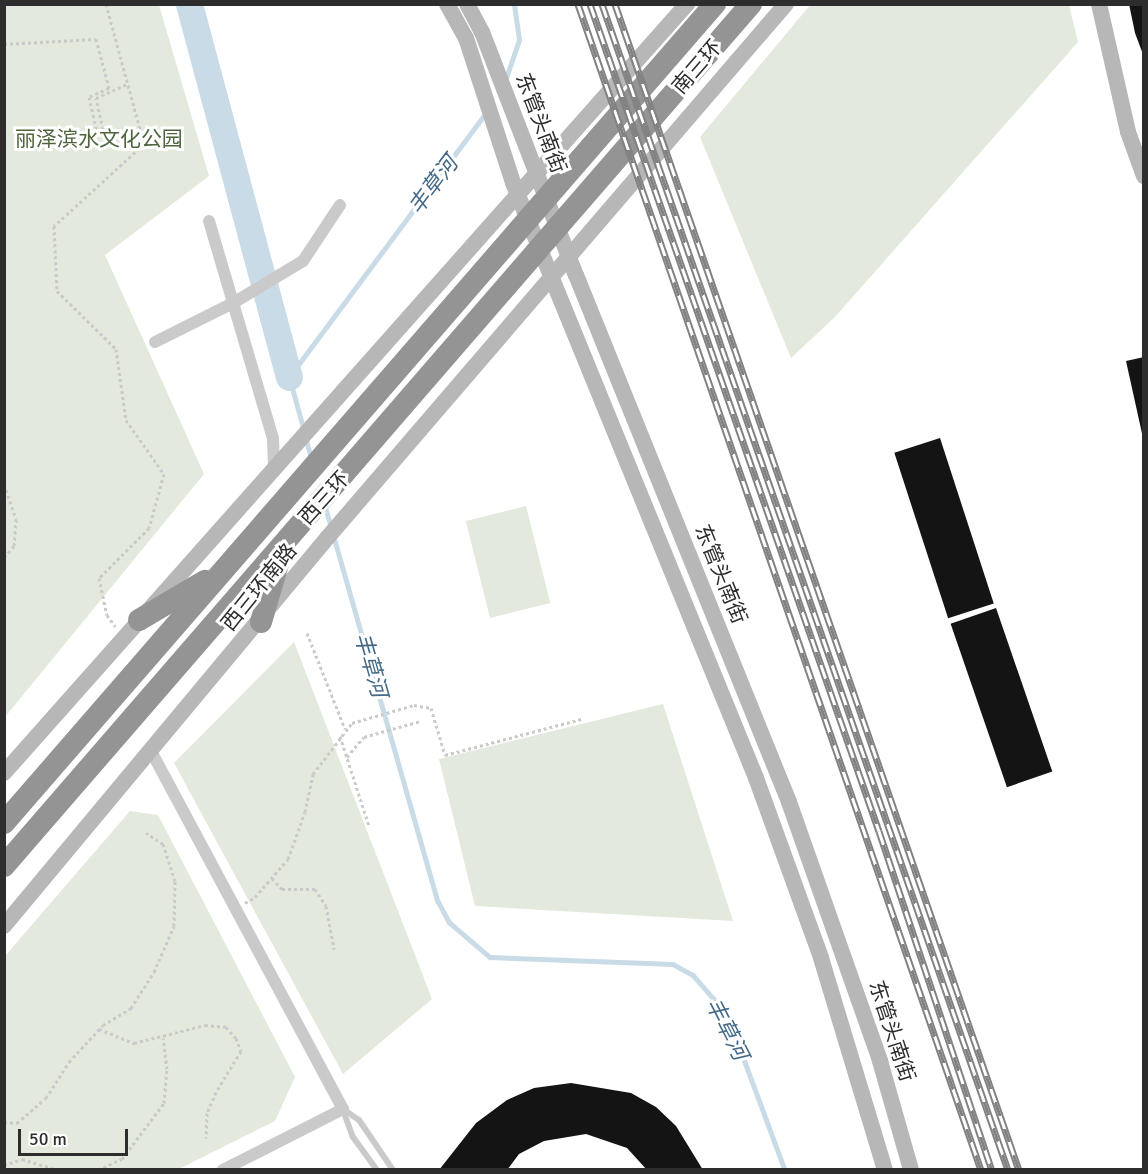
<!DOCTYPE html>
<meta charset="utf-8">
<style>
body{margin:0}
#map{position:relative;width:1148px;height:1174px;overflow:hidden;background:#fff;font-family:Signika,"Noto Sans SC",sans-serif}
div>[style]{position:absolute}
[style*='--x']{left:calc(var(--x)*1px);top:calc(var(--y)*1px);width:calc(var(--w)*1px);rotate:calc(var(--a)*1deg)}
.green>*{inset:0;background:#e3e9dc;transform-origin:0 0}
.stream>*{height:4.5px;margin:-2.25px;padding:0 2.25px;transform-origin:2.25px;border-radius:2.25px;background:#cadbe8}
.river>*{height:27px;margin:-13.5px;padding:0 13.5px;transform-origin:13.5px;border-radius:13.5px;background:#cadbe8}
.building>*{inset:0;background:#141414;transform-origin:0 0}
.path>*{height:3px;margin-top:-1.5px;transform-origin:0;background:repeating-linear-gradient(90deg,#cacaca 0 3px,transparent 0 6px)}
.lane>*{height:6px;margin:-3px;padding:0 3px;transform-origin:3px;border-radius:3px;background:#cacaca}
.street>*{height:12px;margin:-6px;padding:0 6px;transform-origin:6px;border-radius:6px;background:#cacaca}
.secondary>*{height:16px;margin:-8px;padding:0 8px;transform-origin:8px;border-radius:8px;background:#b7b7b7}
.highway>*{height:22px;margin:-11px;padding:0 11px;transform-origin:11px;border-radius:11px;background:#949494}
.rail>*{height:7px;margin-top:-3.5px;transform-origin:0;background:repeating-linear-gradient(90deg,#fff 0 14px,#828282 0 28px);box-sizing:border-box;border-block:2px solid #828282}
span{translate:-50% -50%;white-space:nowrap;text-align:center;line-height:1.15;-webkit-text-stroke:6px #fff;paint-order:stroke}
.street-label{font-size:21px;color:#2d2d2d}
.park-label{font-size:21px;color:#4f653f}
.water-label{font-size:22px;color:#436a87;font-style:italic}
.frame{position:absolute;inset:0;border:6px solid #2d2d2d;pointer-events:none}
.scale{position:absolute;left:18px;top:1129px;width:110px;height:27px;box-sizing:border-box;border:3px solid #2d2d2d;border-top:0;padding-left:8px;font-size:18px;line-height:21px;white-space:nowrap;color:#2d2d2d;-webkit-text-stroke:4px #fff;paint-order:stroke}
</style>
<div id="map">
<div class="green">
<i style="clip-path:polygon(5px 4px,159px 5px,209px 176px,105px 255px,204px 474px,5px 717px)"></i>
<i style="clip-path:polygon(811px 4px,1069px 5px,1078px 42px,834px 318px,791px 358px,700px 137px)"></i>
<i style="left:526px;top:506px;width:100px;height:62px;rotate:76deg"></i>
<i style="clip-path:polygon(294px 642px,432px 999px,343px 1074px,174px 763px)"></i>
<i style="clip-path:polygon(663px 704px,733px 921px,475px 906px,439px 759px)"></i>
<i style="clip-path:polygon(130px 811px,158px 815px,295px 1077px,275px 1121px,179px 1169px,5px 1169px,5px 956px)"></i>
</div>
<div class="stream">
<i style="--x:505;--y:81;--w:43;--a:-71.1"></i>
<i style="--x:519;--y:40;--w:36;--a:-98"></i>
<i style="--x:303;--y:428;--w:53;--a:-105.4"></i>
<i style="--x:289;--y:377;--w:328;--a:-53.3"></i>
<i style="--x:306;--y:439;--w:19;--a:74"></i>
<i style="--x:325;--y:506;--w:21;--a:73"></i>
<i style="--x:334;--y:537;--w:379;--a:74.1"></i>
<i style="--x:438;--y:901;--w:24;--a:62"></i>
<i style="--x:449;--y:922;--w:54;--a:40.5"></i>
<i style="--x:490;--y:957;--w:183;--a:2.2"></i>
<i style="--x:673;--y:964;--w:23;--a:29"></i>
<i style="--x:693;--y:975;--w:33;--a:49"></i>
<i style="--x:715;--y:1000;--w:49;--a:61.9"></i>
<i style="--x:738;--y:1043;--w:135;--a:69.7"></i>
</div>
<div class="river">
<i style="--x:189;--y:4;--w:386;--a:75"></i>
</div>
<div class="building">
<i style="clip-path:polygon(1129px 4px,1144px 4px,1144px 57px,1135px 33px)"></i>
<i style="clip-path:polygon(1144px 357px,1144px 438px,1143px 438px,1126px 361px)"></i>
<i style="left:940px;top:438px;width:174px;height:48px;rotate:72deg"></i>
<i style="left:996px;top:608px;width:173px;height:48px;rotate:71deg"></i>
<i style="clip-path:polygon(571px 1083px,631px 1093px,656px 1107px,676px 1126px,703px 1170px,647px 1170px,627px 1148px,586px 1134px,544px 1141px,519px 1154px,507px 1170px,439px 1170px,476px 1123px,507px 1100px,534px 1088px)"></i>
</div>
<div class="path">
<i style="--x:106;--y:4;--w:145;--a:74.8"></i>
<i style="--x:144;--y:144;--w:122;--a:137.7"></i>
<i style="--x:54;--y:226;--w:65;--a:87.4"></i>
<i style="--x:57;--y:291;--w:83;--a:44.5"></i>
<i style="--x:116;--y:349;--w:72;--a:82"></i>
<i style="--x:126;--y:420;--w:66;--a:54.9"></i>
<i style="--x:164;--y:474;--w:56;--a:105.5"></i>
<i style="--x:149;--y:528;--w:71;--a:135"></i>
<i style="--x:99;--y:578;--w:38;--a:78"></i>
<i style="--x:107;--y:615;--w:14;--a:54"></i>
<i style="--x:4;--y:44;--w:92;--a:-3.1"></i>
<i style="--x:96;--y:39;--w:51;--a:75.1"></i>
<i style="--x:109;--y:88;--w:22;--a:156"></i>
<i style="--x:89;--y:97;--w:35;--a:77"></i>
<i style="--x:97;--y:131;--w:6;--a:-18"></i>
<i style="--x:103;--y:129;--w:32;--a:-103"></i>
<i style="--x:96;--y:98;--w:34;--a:-24"></i>
<i style="--x:4;--y:484;--w:37;--a:71"></i>
<i style="--x:16;--y:519;--w:27;--a:94"></i>
<i style="--x:14;--y:546;--w:15;--a:132"></i>
<i style="--x:307;--y:633;--w:103;--a:68.4"></i>
<i style="--x:340;--y:736;--w:95;--a:72.1"></i>
<i style="--x:347;--y:757;--w:26;--a:-50"></i>
<i style="--x:364;--y:737;--w:58;--a:-15.9"></i>
<i style="--x:272;--y:878;--w:15;--a:48"></i>
<i style="--x:282;--y:889;--w:33;--a:0"></i>
<i style="--x:315;--y:889;--w:20;--a:57"></i>
<i style="--x:326;--y:906;--w:44;--a:79.5"></i>
<i style="--x:245;--y:903;--w:12;--a:-31"></i>
<i style="--x:255;--y:897;--w:50;--a:-49"></i>
<i style="--x:288;--y:859;--w:50;--a:-70.1"></i>
<i style="--x:305;--y:812;--w:39;--a:-78"></i>
<i style="--x:313;--y:774;--w:64;--a:-52.6"></i>
<i style="--x:352;--y:723;--w:65;--a:-16.2"></i>
<i style="--x:414;--y:705;--w:17;--a:10"></i>
<i style="--x:431;--y:708;--w:49;--a:73.4"></i>
<i style="--x:445;--y:755;--w:141;--a:-14.8"></i>
<i style="--x:99;--y:1029;--w:38;--a:22"></i>
<i style="--x:134;--y:1043;--w:73;--a:-14.2"></i>
<i style="--x:205;--y:1025;--w:21;--a:5"></i>
<i style="--x:226;--y:1027;--w:15;--a:48"></i>
<i style="--x:236;--y:1038;--w:14;--a:69"></i>
<i style="--x:241;--y:1051;--w:48;--a:121.4"></i>
<i style="--x:216;--y:1092;--w:23;--a:113"></i>
<i style="--x:207;--y:1113;--w:25;--a:92"></i>
<i style="--x:4;--y:1122;--w:13;--a:4"></i>
<i style="--x:17;--y:1123;--w:38;--a:-41"></i>
<i style="--x:46;--y:1098;--w:43;--a:-57.4"></i>
<i style="--x:69;--y:1062;--w:50;--a:-47.4"></i>
<i style="--x:103;--y:1025;--w:33;--a:-31"></i>
<i style="--x:131;--y:1008;--w:43;--a:-57.4"></i>
<i style="--x:154;--y:972;--w:50;--a:-66.5"></i>
<i style="--x:174;--y:926;--w:45;--a:-88.7"></i>
<i style="--x:175;--y:881;--w:39;--a:-108"></i>
<i style="--x:163;--y:844;--w:20;--a:-147"></i>
<i style="--x:4;--y:1165;--w:19;--a:-18"></i>
<i style="--x:22;--y:1159;--w:37;--a:17"></i>
<i style="--x:98;--y:1170;--w:26;--a:-25"></i>
<i style="--x:122;--y:1159;--w:70;--a:-53.1"></i>
<i style="--x:164;--y:1103;--w:34;--a:-85"></i>
<i style="--x:167;--y:1069;--w:31;--a:-97"></i>
</div>
<div class="lane">
<i style="--x:343;--y:1109;--w:19;--a:35"></i>
<i style="--x:359;--y:1120;--w:60;--a:55.8"></i>
<i style="--x:343;--y:1110;--w:29;--a:70"></i>
<i style="--x:353;--y:1137;--w:41;--a:54"></i>
</div>
<div class="street">
<i style="--x:209;--y:221;--w:227;--a:73.6"></i>
<i style="--x:273;--y:439;--w:30;--a:88"></i>
<i style="--x:155;--y:342;--w:87;--a:-26.6"></i>
<i style="--x:233;--y:303;--w:82;--a:-31"></i>
<i style="--x:303;--y:261;--w:67;--a:-56.5"></i>
<i style="--x:151;--y:751;--w:406;--a:61.8"></i>
<i style="--x:343;--y:1109;--w:135;--a:153.1"></i>
</div>
<div class="secondary">
<i style="--x:447;--y:4;--w:39;--a:61"></i>
<i style="--x:466;--y:38;--w:152;--a:72"></i>
<i style="--x:513;--y:183;--w:643;--a:67.78"></i>
<i style="--x:756;--y:778;--w:191;--a:70.1"></i>
<i style="--x:821;--y:958;--w:221;--a:73.2"></i>
<i style="--x:467;--y:4;--w:32;--a:62"></i>
<i style="--x:482;--y:32;--w:261;--a:68.9"></i>
<i style="--x:576;--y:275;--w:568;--a:67.99"></i>
<i style="--x:789;--y:802;--w:275;--a:70.6"></i>
<i style="--x:880;--y:1061;--w:113;--a:74.1"></i>
<i style="--x:1099;--y:4;--w:131;--a:77.2"></i>
<i style="--x:1128;--y:132;--w:47;--a:70"></i>
<i style="--x:4;--y:773;--w:1029;--a:-48.39"></i>
<i style="--x:4;--y:926;--w:506;--a:-50.21"></i>
<i style="--x:328;--y:537;--w:703;--a:-49.33"></i>
</div>
<div class="highway">
<i style="--x:139;--y:620;--w:77;--a:-30.6"></i>
<i style="--x:261;--y:622;--w:75;--a:-73.7"></i>
<i style="--x:4;--y:823;--w:1085;--a:-49.04"></i>
<i style="--x:4;--y:866;--w:1141;--a:-49.09"></i>
</div>
<div class="rail">
<i style="--x:578;--y:4;--w:1234;--a:70.93"></i>
<i style="--x:590;--y:4;--w:876;--a:70.74"></i>
<i style="--x:879;--y:831;--w:357;--a:71.6"></i>
<i style="--x:602;--y:4;--w:1235;--a:70.8"></i>
<i style="--x:615;--y:4;--w:1234;--a:70.89"></i>
</div>
<div class="street-label">
<span style="left:697px;top:67px;rotate:-49deg">南三环</span>
<span style="left:541px;top:123px;rotate:69deg">东管头南街</span>
<span style="left:324px;top:498px;rotate:-48deg">西三环</span>
<span style="left:721px;top:574px;rotate:68deg">东管头南街</span>
<span style="left:259px;top:587px;rotate:-51deg">西三环南路</span>
<span style="left:892px;top:1031px;rotate:72deg">东管头南街</span>
</div>
<div class="park-label">
<span style="left:99px;top:139px">丽泽滨水文化公园</span>
</div>
<div class="water-label">
<span style="left:433px;top:185px;rotate:-53deg">丰草河</span>
<span style="left:371px;top:665px;rotate:74deg">丰草河</span>
<span style="left:727px;top:1029px;rotate:63deg">丰草河</span>
</div>
<div class="frame"></div>
<div class="scale">50 m</div>
</div>
